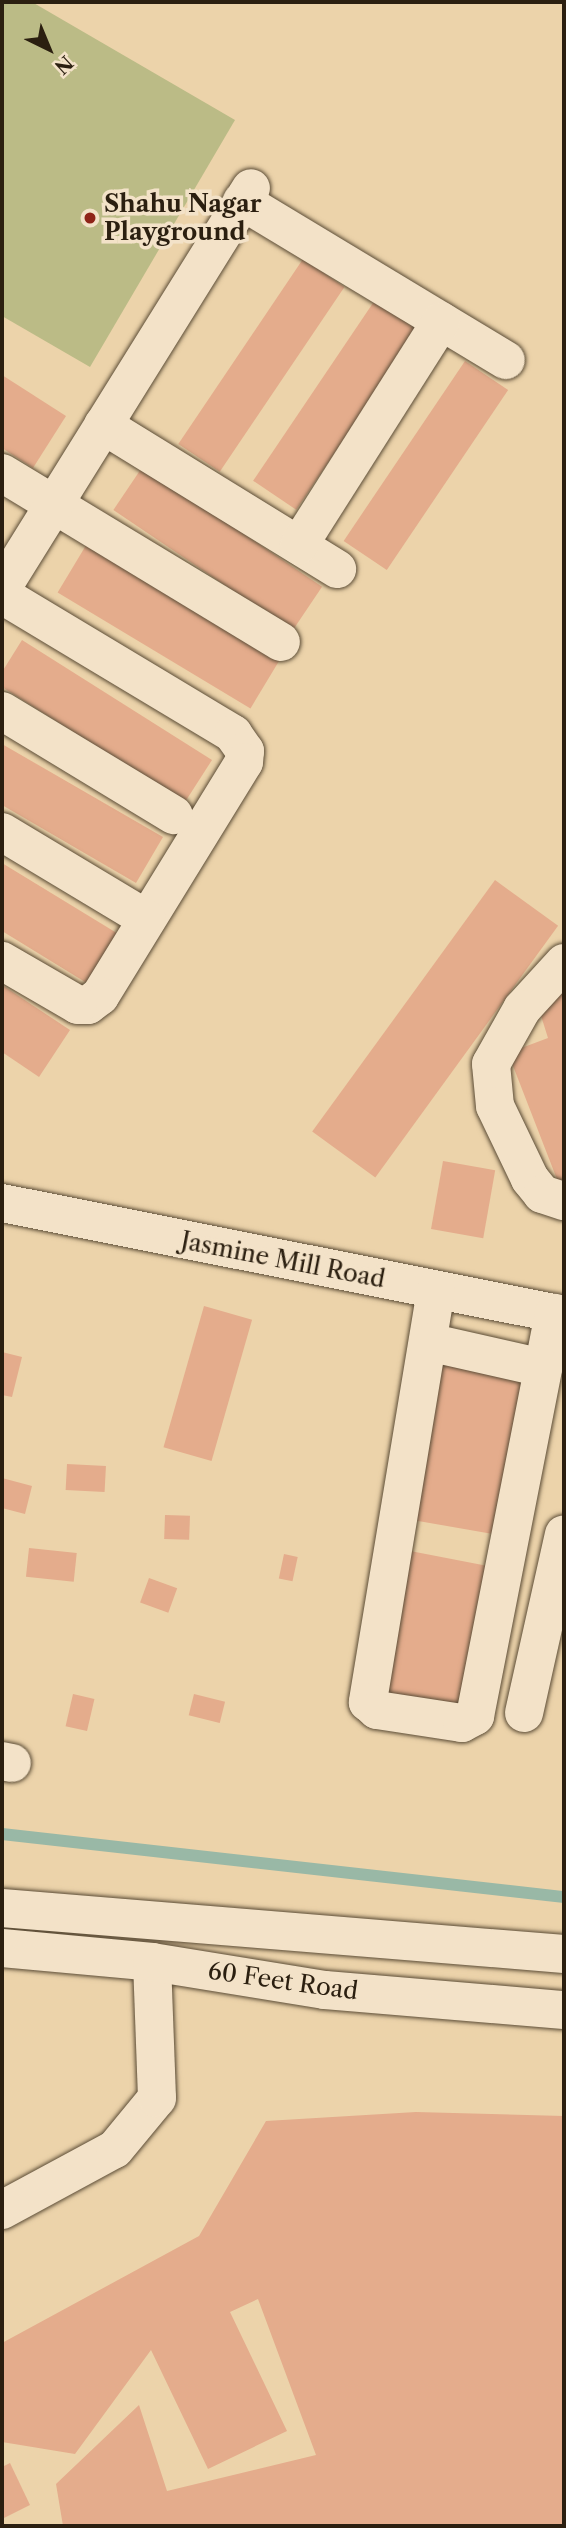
<!DOCTYPE html>
<style>
body{margin:0}
#map{position:relative;width:566px;height:2528px;overflow:hidden;background:#ecd3aa;font-family:"Libre Caslon Text",serif}
div>[style]{position:absolute}
[style*='--x']{left:calc(var(--x)*1px);top:calc(var(--y)*1px);width:calc(var(--w)*1px);rotate:calc(var(--a)*1deg)}
.green>*{inset:0;background:#bbbb86}
.stream>*{height:12px;margin:-6px;padding:0 6px;transform-origin:6px;border-radius:6px;background:#99b8a6}
.building>*{inset:0;background:#e4ac8c;transform-origin:0 0}
.roads{filter:drop-shadow(0 0 2px #5b4c36) drop-shadow(0 0 2px #5b4c36)}
.street>*{height:38px;margin:-19px;padding:0 19px;transform-origin:19px;border-radius:19px;background:#f3e2c8}
.secondary>*{height:38px;margin:-19px;padding:0 19px;transform-origin:19px;border-radius:19px;background:#f3e2c8}
.dots>*{width:19px;height:19px;translate:-50% -50%;box-sizing:border-box;border:4px solid #f3e2c8;border-radius:50%}
span{translate:-50% -50%;white-space:nowrap;text-align:center;line-height:1.15;-webkit-text-stroke:7px #f3e2c8;paint-order:stroke}
.poi-label{font-size:24px;color:#2b1f10;font-weight:700}
.left{translate:0 -50%;text-align:left}
.street-label{font-size:24px;color:#2b1f10}
.frame{position:absolute;inset:0;border:4px solid #2b1f10;pointer-events:none}
.north{position:absolute;left:14px;top:14px;width:70px;height:70px;-webkit-text-stroke:5px #f3e2c8;paint-order:stroke;rotate:137deg;font-size:19px;font-weight:700;line-height:28px;text-align:center;color:#2b1f10}
.north::after{content:'';display:block;margin:auto;width:24px;height:32px;background:#2b1f10;clip-path:polygon(50% 0,100% 100%,50% 72%,0 100%)}
</style>
<div id="map">
<div class="green">
<i style="clip-path:polygon(2px 2px,32px 2px,235px 120px,90px 367px,2px 316px)"></i>
</div>
<div class="stream">
<i style="--x:2;--y:1834;--w:566;--a:6.4"></i>
</div>
<div class="building">
<i style="left:303px;top:259px;width:50px;height:223px;rotate:34deg"></i>
<i style="left:375px;top:300px;width:52px;height:218px;rotate:34deg"></i>
<i style="left:465px;top:361px;width:52px;height:217px;rotate:34deg"></i>
<i style="clip-path:polygon(2px 375px,66px 416px,33px 468px,2px 448px)"></i>
<i style="left:143px;top:466px;width:216px;height:53px;rotate:34deg"></i>
<i style="left:88px;top:542px;width:225px;height:59px;rotate:31deg"></i>
<i style="clip-path:polygon(22px 640px,212px 760px,185px 802px,2px 687px,2px 672px)"></i>
<i style="clip-path:polygon(2px 744px,163px 837px,136px 883px,2px 805px)"></i>
<i style="clip-path:polygon(2px 863px,120px 935px,90px 985px,2px 931px)"></i>
<i style="left:495px;top:880px;width:78px;height:311px;rotate:36deg"></i>
<i style="clip-path:polygon(2px 985px,70px 1030px,39px 1077px,2px 1052px)"></i>
<i style="clip-path:polygon(564px 993px,564px 1185px,560px 1187px,508px 1053px,548px 1038px,537px 1003px)"></i>
<i style="left:443px;top:1161px;width:53px;height:69px;rotate:10deg"></i>
<i style="left:204px;top:1306px;width:50px;height:147px;rotate:16deg"></i>
<i style="clip-path:polygon(2px 1352px,22px 1357px,12px 1397px,2px 1395px)"></i>
<i style="left:439px;top:1353px;width:96px;height:169px;rotate:10deg"></i>
<i style="left:67px;top:1464px;width:39px;height:26px;rotate:3deg"></i>
<i style="clip-path:polygon(2px 1478px,32px 1486px,25px 1514px,2px 1508px)"></i>
<i style="left:165px;top:1515px;width:25px;height:24px;rotate:2deg"></i>
<i style="left:29px;top:1548px;width:48px;height:29px;rotate:6deg"></i>
<i style="left:400px;top:1549px;width:92px;height:154px;rotate:11deg"></i>
<i style="left:284px;top:1554px;width:14px;height:25px;rotate:12deg"></i>
<i style="left:149px;top:1578px;width:30px;height:26px;rotate:20deg"></i>
<i style="left:73px;top:1694px;width:22px;height:33px;rotate:13deg"></i>
<i style="left:194px;top:1694px;width:32px;height:22px;rotate:14deg"></i>
<i style="clip-path:polygon(416px 2112px,564px 2116px,564px 2526px,63px 2526px,56px 2484px,139px 2405px,167px 2491px,316px 2455px,258px 2299px,230px 2312px,287px 2431px,208px 2469px,151px 2350px,75px 2454px,2px 2442px,2px 2343px,199px 2236px,266px 2121px)"></i>
<i style="clip-path:polygon(10px 2463px,30px 2505px,2px 2519px,2px 2467px)"></i>
</div>
<div class="roads">
<div class="street">
<i style="--x:242;--y:201;--w:308;--a:31.1"></i>
<i style="--x:103;--y:425;--w:275;--a:31.6"></i>
<i style="--x:2;--y:473;--w:326;--a:31.2"></i>
<i style="--x:299;--y:545;--w:265;--a:-57.6"></i>
<i style="--x:2;--y:588;--w:471;--a:-58.1"></i>
<i style="--x:2;--y:595;--w:270;--a:31"></i>
<i style="--x:233;--y:734;--w:21;--a:55"></i>
<i style="--x:245;--y:751;--w:11;--a:95"></i>
<i style="--x:244;--y:762;--w:275;--a:121.6"></i>
<i style="--x:100;--y:996;--w:15;--a:143"></i>
<i style="--x:88;--y:1005;--w:10;--a:180"></i>
<i style="--x:78;--y:1005;--w:88;--a:-149.9"></i>
<i style="--x:2;--y:711;--w:201;--a:31.2"></i>
<i style="--x:2;--y:832;--w:169;--a:31"></i>
<i style="--x:564;--y:963;--w:62;--a:132.4"></i>
<i style="--x:522;--y:1009;--w:63;--a:119.4"></i>
<i style="--x:491;--y:1064;--w:42;--a:84.6"></i>
<i style="--x:495;--y:1106;--w:81;--a:64.4"></i>
<i style="--x:530;--y:1179;--w:19;--a:51"></i>
<i style="--x:542;--y:1194;--w:23;--a:18"></i>
<i style="--x:2;--y:1203;--w:573;--a:11.27"></i>
<i style="--x:436;--y:1290;--w:418;--a:99.4"></i>
<i style="--x:368;--y:1702;--w:12;--a:42"></i>
<i style="--x:377;--y:1710;--w:86;--a:8.7"></i>
<i style="--x:462;--y:1723;--w:15;--a:-28"></i>
<i style="--x:475;--y:1716;--w:411;--a:-78.9"></i>
<i style="--x:428;--y:1342;--w:118;--a:12.7"></i>
<i style="--x:524;--y:1713;--w:183;--a:-77.4"></i>
<i style="--x:2;--y:1761;--w:10;--a:11"></i>
<i style="--x:2;--y:2210;--w:128;--a:-28.4"></i>
<i style="--x:115;--y:2149;--w:66;--a:-50.5"></i>
<i style="--x:157;--y:2098;--w:136;--a:-92.1"></i>
</div>
<div class="secondary">
<i style="--x:2;--y:1908;--w:564;--a:4.68"></i>
<i style="--x:2;--y:1948;--w:151;--a:5.3"></i>
<i style="--x:152;--y:1962;--w:175;--a:9.2"></i>
<i style="--x:325;--y:1990;--w:240;--a:4.8"></i>
</div>
</div>
<div class="dots">
<i style="left:90px;top:218px;background:#8f2418"></i>
</div>
<div class="poi-label">
<span class="left" style="left:104px;top:218px">Shahu Nagar<br>Playground</span>
</div>
<div class="street-label">
<span style="left:283px;top:1260px;rotate:11deg">Jasmine Mill Road</span>
<span style="left:283px;top:1981px;rotate:8deg">60 Feet Road</span>
</div>
<div class="frame"></div>
<div class="north">N</div>
</div>
